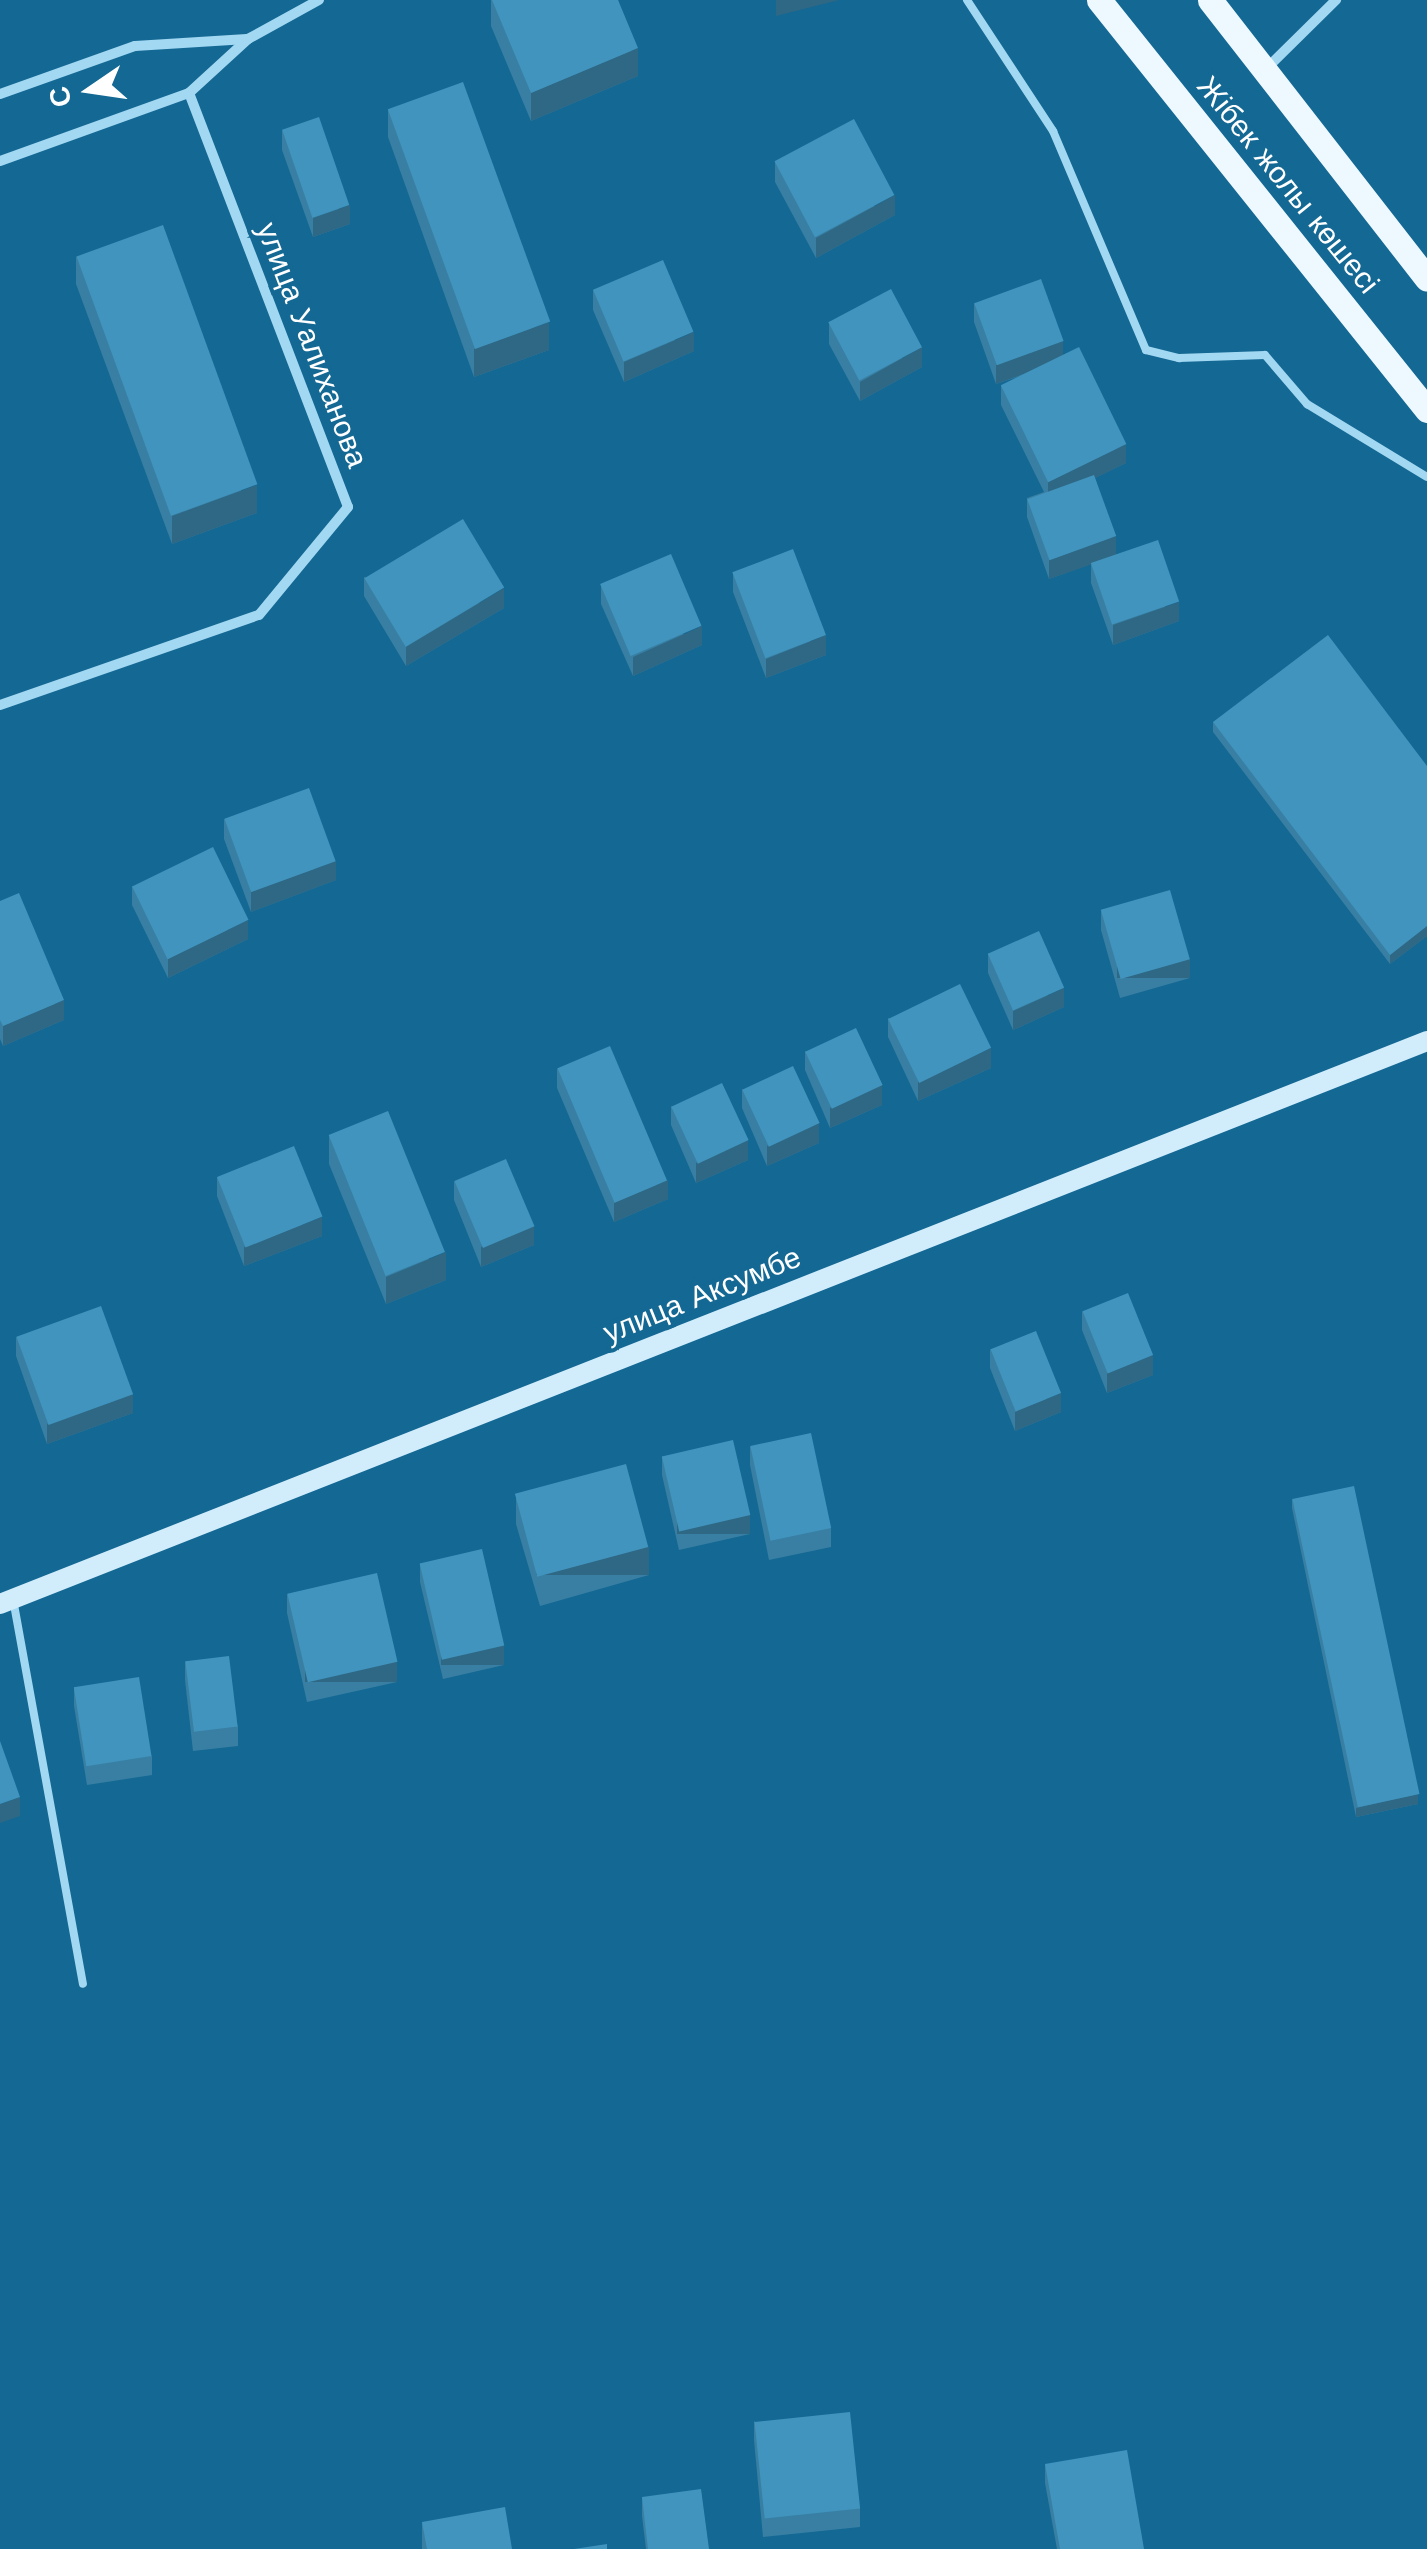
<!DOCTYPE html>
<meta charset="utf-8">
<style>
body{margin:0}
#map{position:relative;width:1427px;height:2549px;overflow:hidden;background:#146894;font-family:"Work Sans",sans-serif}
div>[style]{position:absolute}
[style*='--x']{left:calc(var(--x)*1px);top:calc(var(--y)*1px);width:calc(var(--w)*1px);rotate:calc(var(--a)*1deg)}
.service>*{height:8px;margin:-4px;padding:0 4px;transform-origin:4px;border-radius:4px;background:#a2d8f2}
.minor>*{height:10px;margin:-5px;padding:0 5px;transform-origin:5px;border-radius:5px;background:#a2d8f2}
.secondary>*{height:20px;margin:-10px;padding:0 10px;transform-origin:10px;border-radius:10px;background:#d1edfc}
.primary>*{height:25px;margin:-12.5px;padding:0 12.5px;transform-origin:12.5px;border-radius:12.5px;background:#edf8ff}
.wall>*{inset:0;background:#387fa3}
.shaded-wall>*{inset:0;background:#2e6885;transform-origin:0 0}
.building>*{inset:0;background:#4194be;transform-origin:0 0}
span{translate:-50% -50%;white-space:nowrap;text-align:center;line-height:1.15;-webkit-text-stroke:8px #146894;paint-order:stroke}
.street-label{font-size:30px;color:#fff}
.north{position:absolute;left:40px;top:40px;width:100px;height:100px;-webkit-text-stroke:8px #146894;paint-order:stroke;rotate:257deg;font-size:28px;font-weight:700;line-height:40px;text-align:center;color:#fff}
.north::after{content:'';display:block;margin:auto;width:35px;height:45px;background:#fff;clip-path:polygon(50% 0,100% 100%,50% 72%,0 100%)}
</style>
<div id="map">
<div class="service">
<i style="--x:967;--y:0;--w:157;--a:56.7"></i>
<i style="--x:1053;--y:131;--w:238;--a:67"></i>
<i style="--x:1146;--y:350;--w:34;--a:14"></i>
<i style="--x:1179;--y:358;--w:86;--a:-2"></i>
<i style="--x:1265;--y:355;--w:65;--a:49.4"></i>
<i style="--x:1307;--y:404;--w:140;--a:31.3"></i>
<i style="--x:13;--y:1599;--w:391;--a:79.7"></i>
</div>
<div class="minor">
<i style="--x:1265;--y:70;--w:100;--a:-44.6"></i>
<i style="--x:0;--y:94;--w:143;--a:-19.6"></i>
<i style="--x:135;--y:46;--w:112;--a:-3.6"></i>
<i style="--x:0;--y:161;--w:201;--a:-19.8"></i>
<i style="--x:189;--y:93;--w:80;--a:-42.5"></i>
<i style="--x:248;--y:39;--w:81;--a:-28.8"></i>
<i style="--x:0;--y:705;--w:274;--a:-19.2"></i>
<i style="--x:259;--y:615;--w:140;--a:-50.5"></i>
<i style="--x:348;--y:507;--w:443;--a:-111"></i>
</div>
<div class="secondary">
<i style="--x:0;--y:1604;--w:1534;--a:-21.53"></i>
</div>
<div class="primary">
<i style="--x:1099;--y:0;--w:525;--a:51.34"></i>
<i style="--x:1210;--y:0;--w:353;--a:52.1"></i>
</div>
<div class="wall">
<i style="clip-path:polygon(491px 0,618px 0,638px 76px,531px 121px,491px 26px)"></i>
<i style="clip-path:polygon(388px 109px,549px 350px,474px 377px,388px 137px)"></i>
<i style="clip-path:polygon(282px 130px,350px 224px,313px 237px,282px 150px)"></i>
<i style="clip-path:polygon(775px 162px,895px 215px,816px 258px,775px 182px)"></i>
<i style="clip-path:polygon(76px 256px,257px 513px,172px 544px,76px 284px)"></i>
<i style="clip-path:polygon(593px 290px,694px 351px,624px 382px,593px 310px)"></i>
<i style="clip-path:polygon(974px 303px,1063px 355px,1126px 463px,1095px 478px,1116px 555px,1179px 621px,1113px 645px,1091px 583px,1091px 564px,1049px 579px,1027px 517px,1027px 498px,1044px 492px,1001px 405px,1001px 386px,1026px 374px,996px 384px,974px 322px)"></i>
<i style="clip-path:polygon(829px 324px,922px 367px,860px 401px,829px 344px)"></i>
<i style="clip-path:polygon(733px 573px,826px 655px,766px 678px,733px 592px)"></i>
<i style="clip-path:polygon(364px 577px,504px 608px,406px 666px,364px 596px)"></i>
<i style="clip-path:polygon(601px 585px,702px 645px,633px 676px,601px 604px)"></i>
<i style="clip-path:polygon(1213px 722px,1427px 766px,1427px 936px,1390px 964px,1213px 732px)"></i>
<i style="clip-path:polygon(224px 819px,336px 880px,251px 912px,224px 839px)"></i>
<i style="clip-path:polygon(132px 886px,248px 939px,168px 978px,132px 905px)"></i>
<i style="clip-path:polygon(0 901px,64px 1020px,3px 1046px,0 1039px)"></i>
<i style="clip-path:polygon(1101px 911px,1190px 978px,1120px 998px,1101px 930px)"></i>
<i style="clip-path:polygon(988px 953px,1064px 1007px,1013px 1030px,988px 973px)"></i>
<i style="clip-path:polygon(888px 1018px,991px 1068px,918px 1101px,888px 1037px)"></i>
<i style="clip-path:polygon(805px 1051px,882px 1105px,830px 1128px,805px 1070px)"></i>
<i style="clip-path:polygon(557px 1068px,668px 1199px,614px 1222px,557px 1088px)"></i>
<i style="clip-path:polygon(742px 1089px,819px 1143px,767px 1166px,742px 1108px)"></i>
<i style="clip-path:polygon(671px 1106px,748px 1160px,696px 1183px,671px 1125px)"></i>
<i style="clip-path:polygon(329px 1136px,446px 1280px,386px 1304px,329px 1164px)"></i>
<i style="clip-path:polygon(217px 1177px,322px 1236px,244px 1266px,217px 1196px)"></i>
<i style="clip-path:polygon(454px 1181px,534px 1245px,481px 1267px,454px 1200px)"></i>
<i style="clip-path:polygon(1082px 1311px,1153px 1375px,1107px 1393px,1082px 1330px)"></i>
<i style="clip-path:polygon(16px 1337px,133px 1413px,47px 1444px,16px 1356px)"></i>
<i style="clip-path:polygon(990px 1349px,1061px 1412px,1015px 1431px,990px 1368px)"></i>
<i style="clip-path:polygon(750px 1446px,831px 1528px,831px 1547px,769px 1560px,750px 1465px)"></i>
<i style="clip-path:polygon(662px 1456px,750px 1534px,679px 1550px,662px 1475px)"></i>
<i style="clip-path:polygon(516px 1496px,649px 1575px,540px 1606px,516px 1524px)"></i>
<i style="clip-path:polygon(1292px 1498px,1418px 1804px,1356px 1817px,1292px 1508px)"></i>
<i style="clip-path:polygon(420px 1563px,504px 1665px,443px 1679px,420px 1582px)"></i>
<i style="clip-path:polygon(287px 1594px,397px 1682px,307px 1702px,287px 1613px)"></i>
<i style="clip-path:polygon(185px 1661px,238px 1726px,238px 1746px,193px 1751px,185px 1680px)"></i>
<i style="clip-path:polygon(74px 1687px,152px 1756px,152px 1775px,87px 1785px,74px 1706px)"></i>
<i style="clip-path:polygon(754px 2421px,860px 2508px,860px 2527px,763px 2537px,754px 2440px)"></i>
<i style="clip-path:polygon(1045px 2464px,1144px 2549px,1057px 2549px,1045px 2483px)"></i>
<i style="clip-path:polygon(642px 2497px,709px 2549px,646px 2549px,642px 2516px)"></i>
<i style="clip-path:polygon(422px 2522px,512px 2549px,422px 2549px)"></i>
</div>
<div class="shaded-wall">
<i style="clip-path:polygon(776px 0,839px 0,776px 16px)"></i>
<i style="clip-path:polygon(638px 48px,638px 76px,531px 121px,531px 93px)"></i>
<i style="clip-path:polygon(895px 195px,895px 215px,816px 258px,816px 238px)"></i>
<i style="clip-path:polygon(350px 205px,350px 224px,313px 237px,313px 218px)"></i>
<i style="clip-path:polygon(549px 322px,549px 350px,474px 377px,474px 349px)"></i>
<i style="clip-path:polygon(694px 332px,694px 351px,624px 382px,624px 362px)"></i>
<i style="clip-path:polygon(1063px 341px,1063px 360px,996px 384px,996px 365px)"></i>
<i style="clip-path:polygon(922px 347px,922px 367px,860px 401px,860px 382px)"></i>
<i style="clip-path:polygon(1126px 444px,1126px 463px,1048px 501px,1048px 482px)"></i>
<i style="clip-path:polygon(257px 485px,257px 513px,172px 544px,172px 516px)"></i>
<i style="clip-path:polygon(1116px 536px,1116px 556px,1049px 579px,1049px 560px)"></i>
<i style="clip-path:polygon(504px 588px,504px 608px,406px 666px,406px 647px)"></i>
<i style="clip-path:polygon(1179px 602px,1179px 621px,1113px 645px,1113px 625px)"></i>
<i style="clip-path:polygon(702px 626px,702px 645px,633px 676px,633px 657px)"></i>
<i style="clip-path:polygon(826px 635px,826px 655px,766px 678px,766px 659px)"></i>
<i style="clip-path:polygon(336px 861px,336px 880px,251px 912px,251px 892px)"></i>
<i style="clip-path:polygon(248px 920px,248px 939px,168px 978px,168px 959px)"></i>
<i style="clip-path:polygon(1427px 926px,1427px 936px,1390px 964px,1390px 955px)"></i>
<i style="left:1190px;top:959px;width:19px;height:73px;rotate:90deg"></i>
<i style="clip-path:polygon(1064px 988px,1064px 1007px,1013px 1030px,1013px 1011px)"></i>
<i style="clip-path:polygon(64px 1000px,64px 1020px,3px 1046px,3px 1026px)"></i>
<i style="clip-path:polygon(991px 1048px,991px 1068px,918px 1101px,918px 1082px)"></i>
<i style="clip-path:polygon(882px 1085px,882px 1105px,830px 1128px,830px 1108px)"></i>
<i style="clip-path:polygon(819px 1123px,819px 1143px,767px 1166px,767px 1146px)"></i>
<i style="clip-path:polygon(748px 1140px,748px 1160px,696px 1183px,696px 1163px)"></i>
<i style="clip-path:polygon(668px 1180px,668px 1199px,614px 1222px,614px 1203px)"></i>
<i style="clip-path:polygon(322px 1217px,322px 1236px,244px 1266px,244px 1247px)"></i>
<i style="clip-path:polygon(534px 1226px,534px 1245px,481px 1267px,481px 1247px)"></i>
<i style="clip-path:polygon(446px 1252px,446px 1280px,386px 1304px,386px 1277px)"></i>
<i style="clip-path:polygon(1153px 1355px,1153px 1375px,1107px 1393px,1107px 1373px)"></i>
<i style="clip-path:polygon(1061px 1393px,1061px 1412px,1015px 1431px,1015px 1412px)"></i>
<i style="clip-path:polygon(133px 1394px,133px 1413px,47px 1444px,47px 1424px)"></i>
<i style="left:750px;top:1515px;width:19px;height:73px;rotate:90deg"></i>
<i style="left:649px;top:1547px;width:28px;height:113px;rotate:90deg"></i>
<i style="left:504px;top:1646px;width:19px;height:63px;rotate:90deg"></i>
<i style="left:397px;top:1662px;width:20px;height:92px;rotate:90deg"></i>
<i style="clip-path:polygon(1418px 1794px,1418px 1804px,1356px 1817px,1356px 1808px)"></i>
<i style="clip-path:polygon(20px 1797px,20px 1816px,0 1823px,0 1804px)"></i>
</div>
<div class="building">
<i style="clip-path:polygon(492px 0,618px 0,638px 48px,531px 93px)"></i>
<i style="left:463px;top:82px;width:255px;height:80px;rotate:70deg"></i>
<i style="left:319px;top:117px;width:93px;height:39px;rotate:71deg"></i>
<i style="left:854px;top:119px;width:86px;height:90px;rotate:62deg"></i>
<i style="left:163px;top:225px;width:276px;height:92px;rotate:70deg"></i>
<i style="left:663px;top:260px;width:78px;height:76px;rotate:67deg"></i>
<i style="left:1041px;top:279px;width:66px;height:71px;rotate:70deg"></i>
<i style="left:891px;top:289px;width:66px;height:71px;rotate:62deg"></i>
<i style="left:1079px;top:347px;width:108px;height:87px;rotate:64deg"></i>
<i style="left:1094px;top:475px;width:65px;height:71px;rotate:70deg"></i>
<i style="left:463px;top:519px;width:80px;height:115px;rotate:59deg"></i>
<i style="left:1158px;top:540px;width:65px;height:71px;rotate:71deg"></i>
<i style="left:793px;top:549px;width:92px;height:65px;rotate:69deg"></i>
<i style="left:671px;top:554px;width:78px;height:77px;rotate:67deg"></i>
<i style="clip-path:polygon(1328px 635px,1427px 766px,1427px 926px,1390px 955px,1213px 722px)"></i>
<i style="left:309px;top:788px;width:78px;height:90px;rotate:70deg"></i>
<i style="left:213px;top:847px;width:81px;height:90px;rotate:64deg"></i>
<i style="left:1170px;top:890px;width:72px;height:72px;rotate:74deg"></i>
<i style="clip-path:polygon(19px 893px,64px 1000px,3px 1026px,0 1020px,0 901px)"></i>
<i style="left:1039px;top:931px;width:62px;height:56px;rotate:66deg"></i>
<i style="left:960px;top:984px;width:71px;height:80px;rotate:64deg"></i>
<i style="left:856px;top:1028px;width:63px;height:56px;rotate:65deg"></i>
<i style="left:610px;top:1046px;width:146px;height:57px;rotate:67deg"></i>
<i style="left:793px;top:1066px;width:63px;height:56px;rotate:65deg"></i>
<i style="left:722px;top:1083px;width:63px;height:56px;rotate:65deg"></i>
<i style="left:388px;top:1111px;width:152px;height:64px;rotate:68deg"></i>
<i style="left:294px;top:1146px;width:76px;height:83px;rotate:68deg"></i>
<i style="left:506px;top:1159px;width:73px;height:56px;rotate:67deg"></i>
<i style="left:1128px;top:1293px;width:67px;height:49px;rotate:68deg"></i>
<i style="left:101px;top:1306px;width:94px;height:90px;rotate:70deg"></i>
<i style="left:1036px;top:1331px;width:67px;height:49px;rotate:68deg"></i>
<i style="left:811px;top:1433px;width:97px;height:62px;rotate:78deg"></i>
<i style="left:733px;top:1440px;width:77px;height:73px;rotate:77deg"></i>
<i style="left:626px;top:1464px;width:86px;height:115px;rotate:75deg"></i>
<i style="left:1354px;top:1486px;width:315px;height:63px;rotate:78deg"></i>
<i style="left:482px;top:1549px;width:99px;height:64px;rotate:77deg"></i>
<i style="left:377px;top:1573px;width:91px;height:92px;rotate:77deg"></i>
<i style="left:229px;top:1656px;width:71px;height:44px;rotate:83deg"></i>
<i style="left:139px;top:1677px;width:80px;height:66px;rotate:81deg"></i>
<i style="clip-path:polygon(0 1741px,20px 1797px,0 1804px)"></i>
<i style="left:850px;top:2412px;width:97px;height:96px;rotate:84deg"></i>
<i style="clip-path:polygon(1127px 2450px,1144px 2549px,1060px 2549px,1045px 2464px)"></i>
<i style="clip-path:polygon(701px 2489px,709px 2549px,648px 2549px,642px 2497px)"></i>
<i style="clip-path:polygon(505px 2507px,512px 2549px,427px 2549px,422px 2522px)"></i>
<i style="clip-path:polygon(607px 2544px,607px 2549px,574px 2549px)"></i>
</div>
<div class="street-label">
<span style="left:1288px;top:185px;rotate:51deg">Жібек жолы көшесі</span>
<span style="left:312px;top:345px;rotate:69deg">улица Уалиханова</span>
<span style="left:702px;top:1295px;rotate:-22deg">улица Аксумбе</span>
</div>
<div class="north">С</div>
</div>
